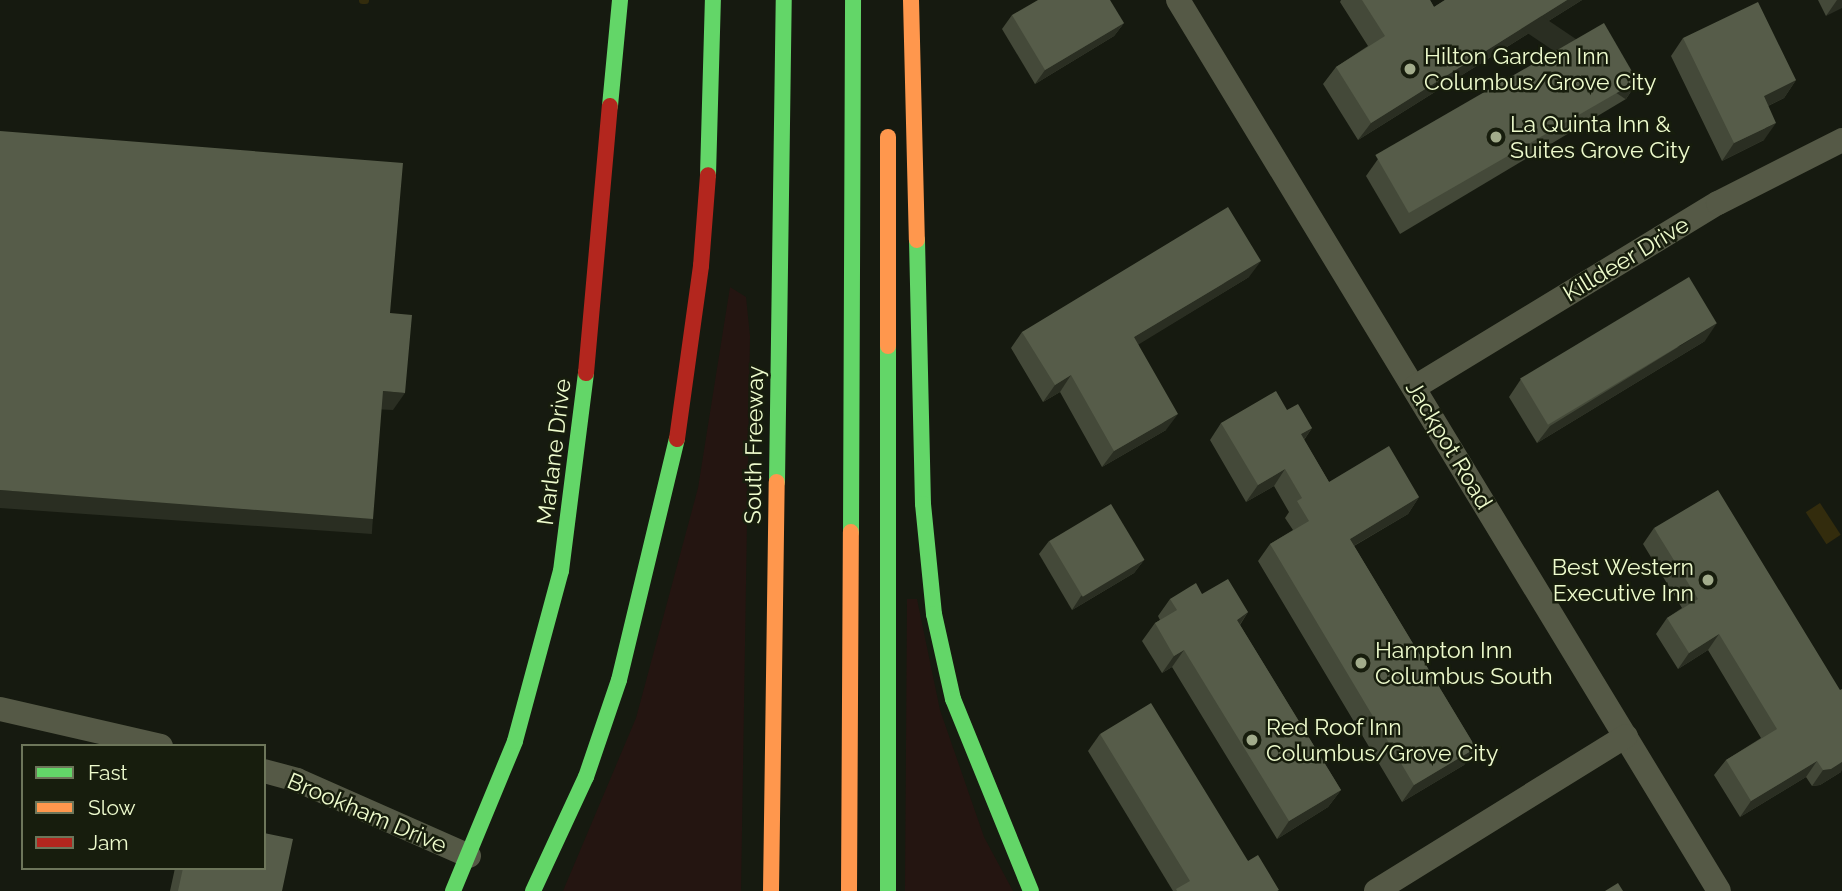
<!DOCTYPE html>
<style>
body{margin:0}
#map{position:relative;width:1842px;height:891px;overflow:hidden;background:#161a10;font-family:Raleway,sans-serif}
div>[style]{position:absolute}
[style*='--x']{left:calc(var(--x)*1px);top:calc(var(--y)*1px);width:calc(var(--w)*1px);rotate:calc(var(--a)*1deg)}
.green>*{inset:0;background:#241511}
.water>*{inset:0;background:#332c0d;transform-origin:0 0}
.stream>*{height:7px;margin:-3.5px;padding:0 3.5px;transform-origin:3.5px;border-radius:3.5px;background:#332c0d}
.street>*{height:24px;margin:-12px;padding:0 12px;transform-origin:12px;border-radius:12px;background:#555946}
.fast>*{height:16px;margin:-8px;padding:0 8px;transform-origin:8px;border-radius:8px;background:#63d668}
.slow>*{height:16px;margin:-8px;padding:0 8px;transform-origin:8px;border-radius:8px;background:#ff974d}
.jam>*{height:16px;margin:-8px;padding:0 8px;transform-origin:8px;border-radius:8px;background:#b3261e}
.wall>*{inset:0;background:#444939}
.shaded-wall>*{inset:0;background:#2a2e22;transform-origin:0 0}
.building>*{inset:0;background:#565c49;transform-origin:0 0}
.dots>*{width:19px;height:19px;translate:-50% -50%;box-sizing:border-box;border:4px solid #171d0d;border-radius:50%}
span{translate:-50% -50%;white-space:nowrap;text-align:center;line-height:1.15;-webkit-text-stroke:5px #171d0d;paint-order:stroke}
.poi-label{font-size:23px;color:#eefbcd}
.left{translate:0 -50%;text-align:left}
.right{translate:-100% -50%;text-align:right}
.street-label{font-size:23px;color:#eefbcd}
.legend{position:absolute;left:21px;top:744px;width:245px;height:126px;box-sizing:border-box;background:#171d0d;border:2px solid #6d765a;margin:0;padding:9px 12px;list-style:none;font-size:21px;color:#eefbcd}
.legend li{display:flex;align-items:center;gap:14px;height:35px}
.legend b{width:35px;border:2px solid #6d765a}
</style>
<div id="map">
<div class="green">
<i style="clip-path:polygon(730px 287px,746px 297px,750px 336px,741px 891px,563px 891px,636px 718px,698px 488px)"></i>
<i style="clip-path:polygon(907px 599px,917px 599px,940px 710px,984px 837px,1013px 891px,905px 891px)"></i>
</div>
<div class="water">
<i style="left:1820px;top:503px;width:38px;height:17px;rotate:57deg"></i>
</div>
<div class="stream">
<i style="--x:362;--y:0;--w:3;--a:0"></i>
</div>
<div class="street">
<i style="--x:1178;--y:0;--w:1042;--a:58.73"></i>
<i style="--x:1415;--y:387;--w:354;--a:-31.3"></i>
<i style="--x:1718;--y:203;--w:139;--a:-26.9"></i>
<i style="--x:0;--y:709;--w:165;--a:12.9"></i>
<i style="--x:264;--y:771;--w:34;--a:15"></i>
<i style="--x:297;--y:780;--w:188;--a:23.8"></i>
<i style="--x:1376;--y:891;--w:294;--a:-31.8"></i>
</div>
<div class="fast">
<i style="--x:610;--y:106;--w:106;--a:-84.6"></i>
<i style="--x:708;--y:175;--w:175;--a:-88.4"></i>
<i style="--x:917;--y:240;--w:264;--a:88.7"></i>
<i style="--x:923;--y:504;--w:111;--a:84.3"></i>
<i style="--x:934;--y:614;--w:87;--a:77.4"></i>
<i style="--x:953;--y:699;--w:207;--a:67.9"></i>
<i style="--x:888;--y:346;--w:545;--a:90"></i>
<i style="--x:777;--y:482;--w:482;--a:-89.2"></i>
<i style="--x:851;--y:532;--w:532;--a:-89.78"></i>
<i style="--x:453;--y:891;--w:162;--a:-67.5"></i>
<i style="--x:515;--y:741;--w:176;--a:-74.9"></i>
<i style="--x:561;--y:571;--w:200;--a:-82.8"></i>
<i style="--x:533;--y:891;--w:126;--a:-65.1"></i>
<i style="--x:586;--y:777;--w:102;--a:-71.2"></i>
<i style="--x:619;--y:680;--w:248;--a:-76.5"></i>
</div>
<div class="slow">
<i style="--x:911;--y:0;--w:240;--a:88.6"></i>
<i style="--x:888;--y:137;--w:209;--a:90"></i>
<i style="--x:771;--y:891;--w:409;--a:-89.2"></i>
<i style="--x:849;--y:891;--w:359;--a:-89.7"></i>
</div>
<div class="jam">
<i style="--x:586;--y:373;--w:268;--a:-84.9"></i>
<i style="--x:677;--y:439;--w:175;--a:-82.1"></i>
<i style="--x:701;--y:266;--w:91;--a:-85.6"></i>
</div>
<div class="wall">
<i style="clip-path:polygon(1341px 0,1430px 0,1434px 7px,1445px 0,1582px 0,1358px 140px,1323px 84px,1336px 67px,1368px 46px,1340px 2px)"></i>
<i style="clip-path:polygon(1818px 0,1842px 0,1826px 16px)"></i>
<i style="clip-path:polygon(1012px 15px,1124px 23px,1114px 36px,1035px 84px,1002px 29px)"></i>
<i style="clip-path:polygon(1683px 38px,1796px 80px,1784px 98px,1768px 106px,1764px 140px,1722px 161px,1671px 56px)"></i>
<i style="clip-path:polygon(1638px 81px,1626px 99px,1400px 234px,1366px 176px,1378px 159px)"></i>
<i style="clip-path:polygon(1249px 277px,1138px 344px,1166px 430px,1102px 467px,1060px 392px,1043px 402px,1011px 348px,1022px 332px)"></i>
<i style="clip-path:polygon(1705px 341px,1537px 443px,1509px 397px,1521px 379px)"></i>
<i style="clip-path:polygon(1287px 410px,1312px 428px,1304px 440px,1329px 482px,1419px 497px,1408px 514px,1354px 546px,1476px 748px,1464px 765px,1402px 802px,1258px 561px,1270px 544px,1293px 530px,1285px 518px,1289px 512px,1274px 486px,1246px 502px,1210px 440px,1221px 423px)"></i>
<i style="clip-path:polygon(1654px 528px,1841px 772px,1820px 785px,1812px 786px,1806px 777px,1740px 817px,1714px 775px,1726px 760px,1761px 738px,1708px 650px,1678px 669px,1656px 634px,1667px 618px,1682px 608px,1643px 544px)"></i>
<i style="clip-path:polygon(1049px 541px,1144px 560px,1134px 573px,1072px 610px,1039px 554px)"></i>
<i style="clip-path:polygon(1202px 594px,1248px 612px,1240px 625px,1341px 790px,1328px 807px,1277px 839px,1172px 667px,1162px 673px,1142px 641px,1155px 623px,1160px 620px,1158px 616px,1170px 599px)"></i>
<i style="clip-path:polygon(1100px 734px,1248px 861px,1278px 891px,1173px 891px,1088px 751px)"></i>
<i style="clip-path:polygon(175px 868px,264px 868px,282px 891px,170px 891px)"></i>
</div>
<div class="shaded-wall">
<i style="clip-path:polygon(1567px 0,1582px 0,1358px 140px,1371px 123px)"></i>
<i style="clip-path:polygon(1837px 0,1842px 0,1842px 8px,1826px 16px)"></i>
<i style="clip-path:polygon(1124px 23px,1114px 36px,1035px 84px,1045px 70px)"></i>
<i style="clip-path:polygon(1796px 80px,1784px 98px,1751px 114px,1764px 96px)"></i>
<i style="left:1638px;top:81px;width:22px;height:263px;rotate:124deg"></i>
<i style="clip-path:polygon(1776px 123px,1764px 140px,1722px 161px,1734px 143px)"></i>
<i style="clip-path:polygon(1261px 261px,1249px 277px,1123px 354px,1134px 337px)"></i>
<i style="clip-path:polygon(1717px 323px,1705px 341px,1537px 443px,1550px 426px)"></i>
<i style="clip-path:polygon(1071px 375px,1060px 392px,1043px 402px,1055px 385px)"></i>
<i style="clip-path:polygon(383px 391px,405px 393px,393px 410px,371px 409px)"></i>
<i style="clip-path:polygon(1178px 414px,1166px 430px,1102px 467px,1114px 451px)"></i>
<i style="clip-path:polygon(1312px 428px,1300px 445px,1301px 434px)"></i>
<i style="clip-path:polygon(1285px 469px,1274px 486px,1246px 502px,1258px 485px)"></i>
<i style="left:0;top:490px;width:374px;height:18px;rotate:4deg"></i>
<i style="clip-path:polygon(1419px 497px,1408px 514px,1338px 555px,1350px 539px)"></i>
<i style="clip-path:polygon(1144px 560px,1134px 573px,1072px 610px,1081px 596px)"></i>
<i style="clip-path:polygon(1248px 612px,1236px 630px,1237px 620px)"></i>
<i style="clip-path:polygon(1719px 634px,1708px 650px,1678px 669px,1689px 653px)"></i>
<i style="clip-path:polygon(1184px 650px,1172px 667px,1162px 673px,1174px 656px)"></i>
<i style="clip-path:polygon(1476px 748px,1464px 765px,1402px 802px,1414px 785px)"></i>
<i style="clip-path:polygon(1817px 761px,1806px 777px,1740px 817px,1751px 801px)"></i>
<i style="clip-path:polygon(1842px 762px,1842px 770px,1841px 772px,1820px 785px,1812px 786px,1823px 770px)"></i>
<i style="clip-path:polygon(1341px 790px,1328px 807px,1277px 839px,1289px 821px)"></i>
</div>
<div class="building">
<i style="clip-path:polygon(1038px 0,1110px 0,1124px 23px,1045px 70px,1012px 15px)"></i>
<i style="clip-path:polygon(1362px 0,1430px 0,1434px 7px,1445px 0,1567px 0,1371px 123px,1336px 67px,1385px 36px)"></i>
<i style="clip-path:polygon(1758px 2px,1796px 80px,1764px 96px,1776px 123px,1734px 143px,1683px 38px)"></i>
<i style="left:1604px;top:23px;width:67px;height:264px;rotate:60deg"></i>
<i style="clip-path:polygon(0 131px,403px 163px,390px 313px,412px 315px,405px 393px,383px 391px,373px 519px,0 490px)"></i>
<i style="clip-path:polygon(1228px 207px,1261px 261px,1134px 337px,1178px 414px,1114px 451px,1071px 375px,1055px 385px,1022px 332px)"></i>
<i style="left:1689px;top:277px;width:54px;height:197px;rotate:59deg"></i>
<i style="clip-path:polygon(1276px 391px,1287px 410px,1298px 404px,1312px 428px,1301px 434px,1329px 482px,1389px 446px,1419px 497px,1350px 539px,1476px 748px,1414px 785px,1270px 544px,1309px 521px,1297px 501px,1302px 498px,1285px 469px,1258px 485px,1221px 423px)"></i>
<i style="clip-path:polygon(1718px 490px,1840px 690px,1842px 689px,1842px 762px,1831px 769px,1823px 770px,1817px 761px,1751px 801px,1726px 760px,1777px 729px,1719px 634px,1689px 653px,1667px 618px,1698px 599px,1654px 528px)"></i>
<i style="left:1111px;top:504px;width:65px;height:72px;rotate:59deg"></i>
<i style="clip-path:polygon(1228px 579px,1248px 612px,1237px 620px,1341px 790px,1289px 821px,1184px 650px,1174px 656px,1155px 623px,1177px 610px,1170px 599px,1196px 583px,1202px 594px)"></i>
<i style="clip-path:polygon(1151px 703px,1248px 861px,1258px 855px,1279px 890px,1277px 891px,1177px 891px,1176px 889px,1190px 881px,1100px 734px)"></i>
<i style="clip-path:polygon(264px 833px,293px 839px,282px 891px,178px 891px,183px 868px,264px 868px)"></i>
<i style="clip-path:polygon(1618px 883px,1623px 891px,1605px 891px)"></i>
</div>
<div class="dots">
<i style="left:1410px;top:69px;background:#a2ac8b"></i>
<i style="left:1496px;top:137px;background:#a2ac8b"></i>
<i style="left:1708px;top:580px;background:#a2ac8b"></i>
<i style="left:1361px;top:663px;background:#a2ac8b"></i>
<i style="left:1252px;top:740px;background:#a2ac8b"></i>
</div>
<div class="poi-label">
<span class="left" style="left:1424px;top:69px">Hilton Garden Inn<br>Columbus/Grove City</span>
<span class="left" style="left:1510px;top:137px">La Quinta Inn &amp;<br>Suites Grove City</span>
<span class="right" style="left:1694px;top:580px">Best Western<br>Executive Inn</span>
<span class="left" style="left:1375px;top:663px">Hampton Inn<br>Columbus South</span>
<span class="left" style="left:1266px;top:740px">Red Roof Inn<br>Columbus/Grove City</span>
</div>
<div class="street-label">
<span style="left:1626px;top:259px;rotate:-31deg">Killdeer Drive</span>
<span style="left:754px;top:445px;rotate:-89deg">South Freeway</span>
<span style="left:1449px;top:445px;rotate:59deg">Jackpot Road</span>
<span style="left:554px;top:452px;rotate:-83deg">Marlane Drive</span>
<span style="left:367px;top:813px;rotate:23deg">Brookham Drive</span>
</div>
<ul class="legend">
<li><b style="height:9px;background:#63d668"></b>Fast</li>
<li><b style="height:9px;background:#ff974d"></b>Slow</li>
<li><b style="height:9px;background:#b3261e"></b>Jam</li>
</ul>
</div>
